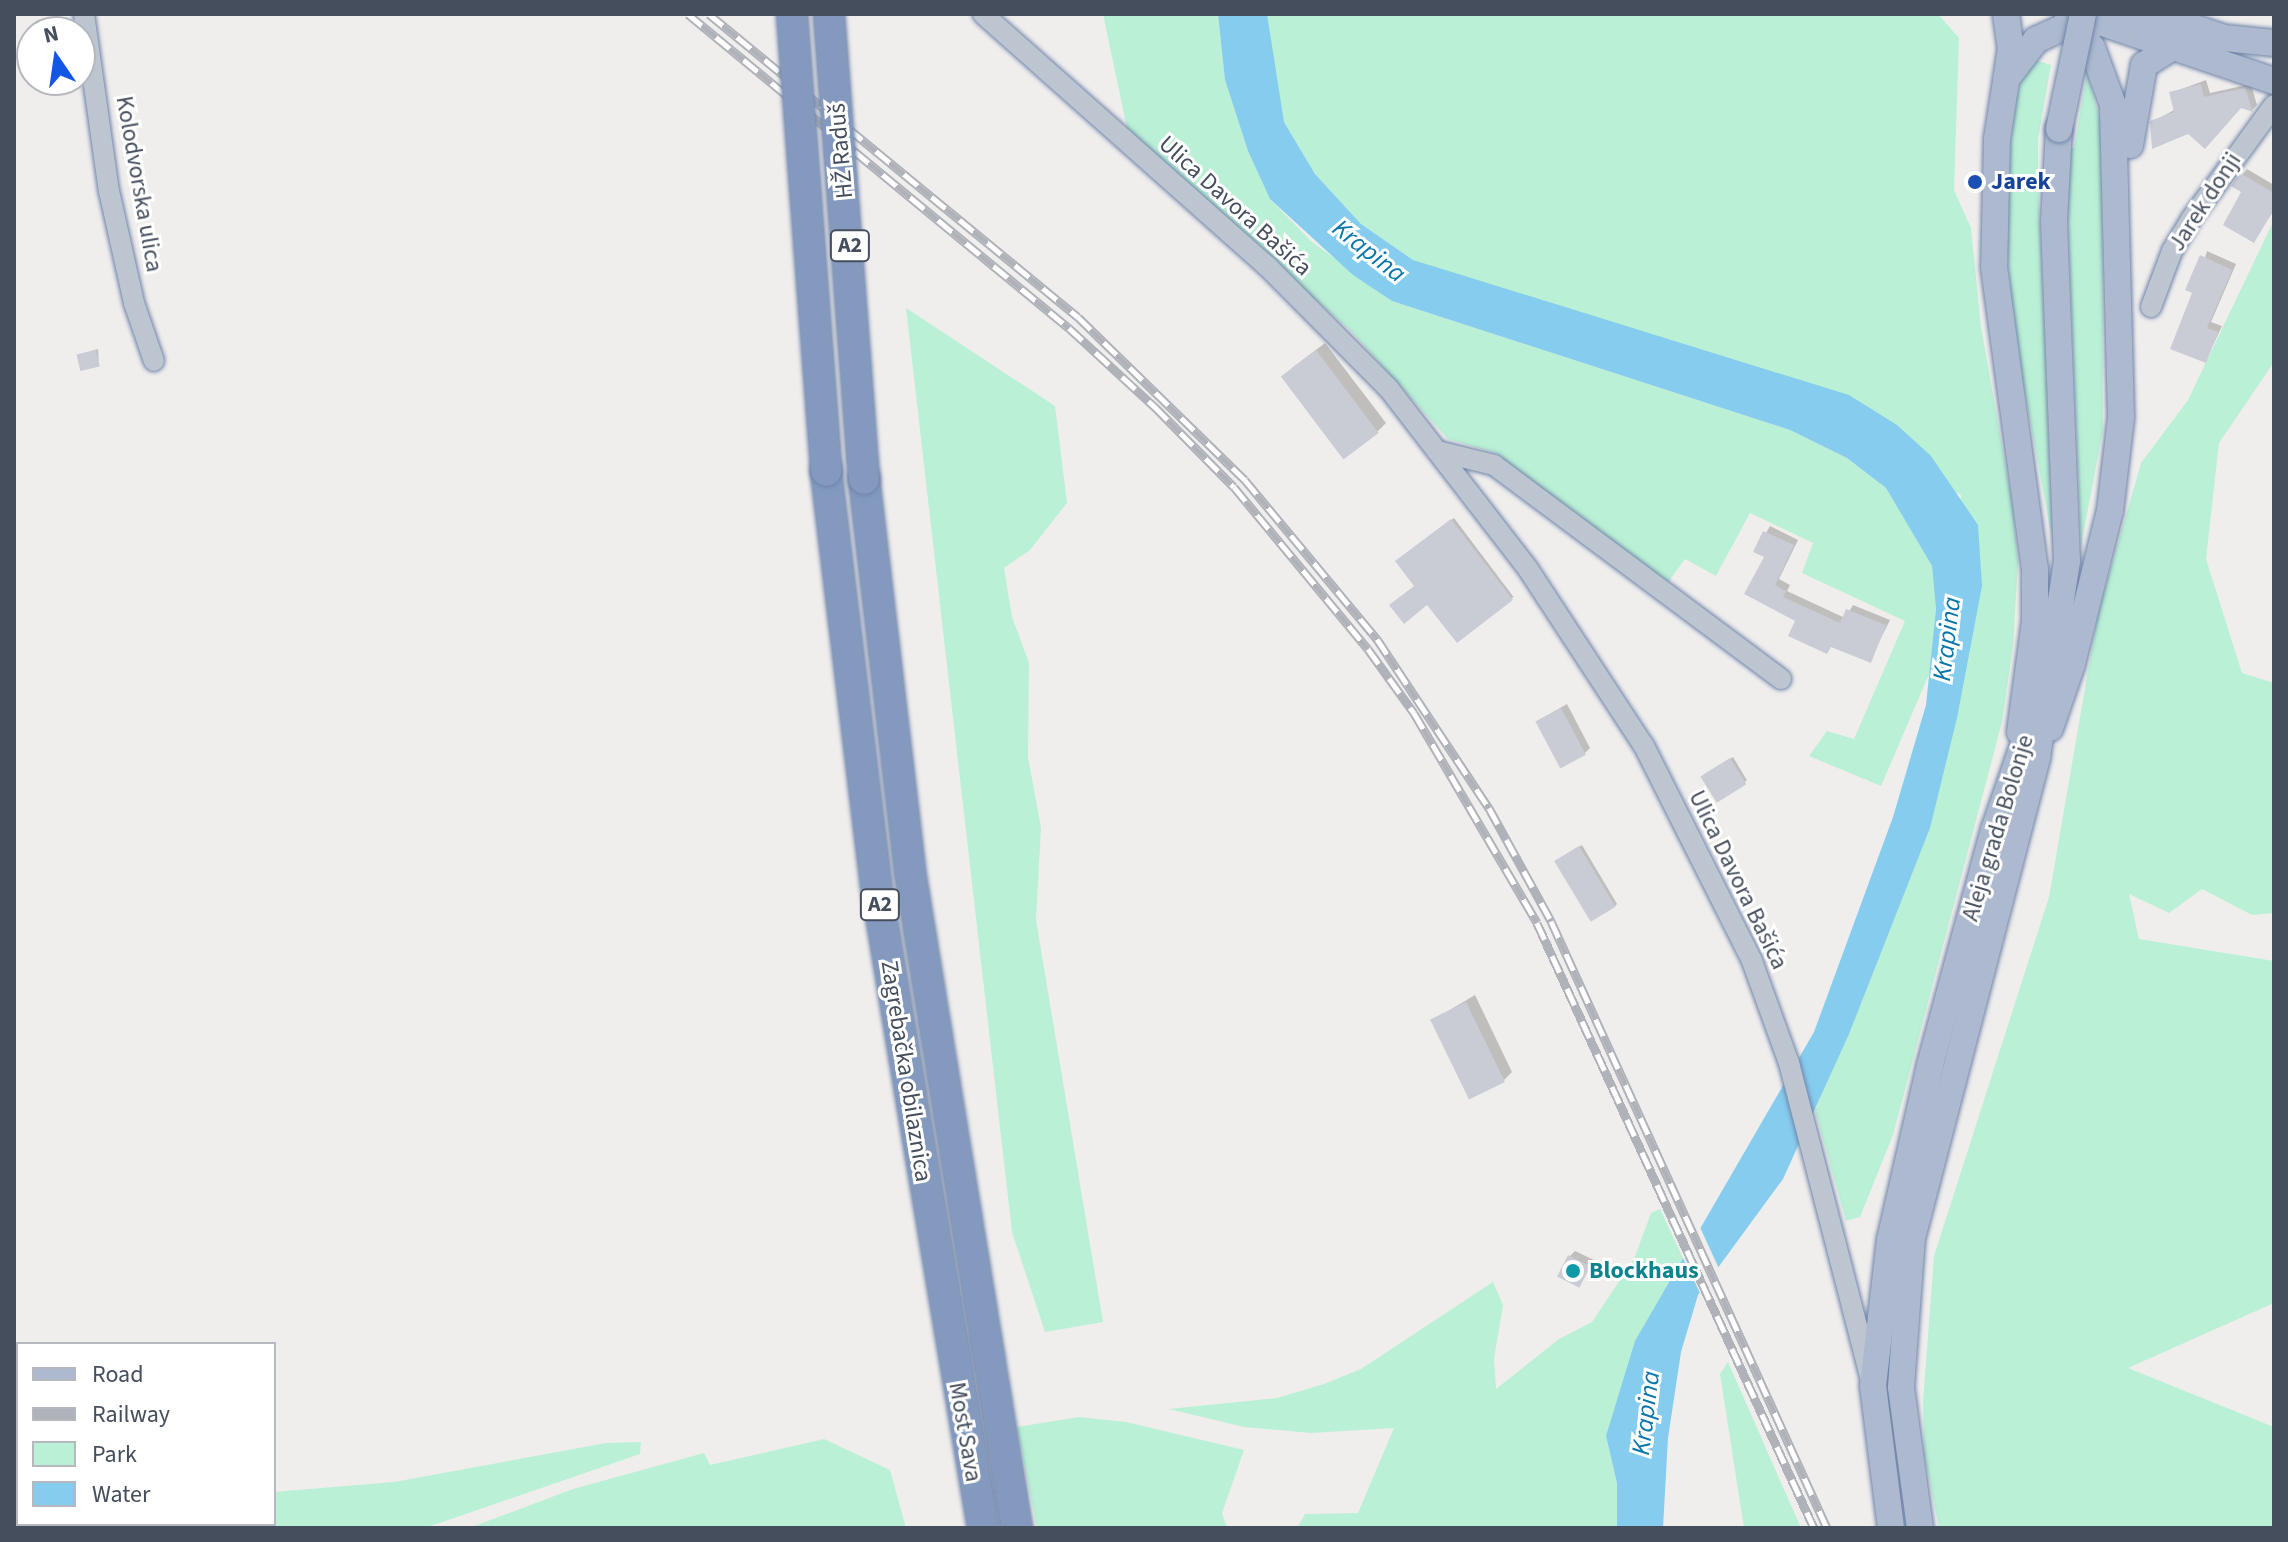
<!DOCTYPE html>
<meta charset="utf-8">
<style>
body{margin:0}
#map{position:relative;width:2288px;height:1542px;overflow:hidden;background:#f0eeed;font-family:"Source Sans 3",sans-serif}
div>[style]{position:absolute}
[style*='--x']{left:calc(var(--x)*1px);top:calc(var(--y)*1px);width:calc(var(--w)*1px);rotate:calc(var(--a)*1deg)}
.green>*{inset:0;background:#baf0d5}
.water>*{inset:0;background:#86ccee}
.pier>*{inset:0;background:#f0eeed}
.shadow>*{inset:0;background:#0003;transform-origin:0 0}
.building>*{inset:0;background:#c9ccd4;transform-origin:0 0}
.roads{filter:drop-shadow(0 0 2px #6f84aa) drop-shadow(0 0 2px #6f84aa)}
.minor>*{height:20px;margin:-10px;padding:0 10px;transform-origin:10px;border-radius:10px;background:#bdc6d0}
.major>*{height:26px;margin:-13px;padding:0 13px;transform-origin:13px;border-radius:13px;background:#acb9ce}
.highway>*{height:30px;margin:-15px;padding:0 15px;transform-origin:15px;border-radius:15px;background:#8399be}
.rail>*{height:9px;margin-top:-4.5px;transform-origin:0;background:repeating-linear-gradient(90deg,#fff 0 18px,#afb2b8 0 36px);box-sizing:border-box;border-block:2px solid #afb2b8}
.bridges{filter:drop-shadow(0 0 2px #6f84aa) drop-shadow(0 0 2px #6f84aa)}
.major-bridge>*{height:26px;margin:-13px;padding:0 13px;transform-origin:13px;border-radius:13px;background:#acb9ce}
.highway-bridge>*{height:30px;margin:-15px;padding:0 15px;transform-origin:15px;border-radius:15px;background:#8399be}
.dots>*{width:22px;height:22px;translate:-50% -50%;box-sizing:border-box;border:4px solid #fff;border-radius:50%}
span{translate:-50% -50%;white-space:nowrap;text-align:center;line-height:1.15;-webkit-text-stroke:6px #fff;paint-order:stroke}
.shield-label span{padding:2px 6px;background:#fff;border:2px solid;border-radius:6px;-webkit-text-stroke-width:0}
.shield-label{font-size:22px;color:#454e5c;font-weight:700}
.street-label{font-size:24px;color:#454e5c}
.transit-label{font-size:24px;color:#164399;font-weight:700}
.left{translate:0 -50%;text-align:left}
.culture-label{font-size:24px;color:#0d838f;font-weight:700}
.water-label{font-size:26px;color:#0876ac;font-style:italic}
.frame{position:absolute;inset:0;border:16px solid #454e5c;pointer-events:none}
.legend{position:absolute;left:16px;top:1342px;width:260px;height:184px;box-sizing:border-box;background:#fff;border:2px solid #b5b8be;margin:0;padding:10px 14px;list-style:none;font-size:24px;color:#454e5c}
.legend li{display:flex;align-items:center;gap:16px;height:40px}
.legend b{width:40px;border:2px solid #b5b8be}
.north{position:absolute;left:16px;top:16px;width:80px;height:80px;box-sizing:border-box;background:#fff;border:2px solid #b5b8be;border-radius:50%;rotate:347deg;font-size:22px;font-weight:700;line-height:32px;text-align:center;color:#454e5c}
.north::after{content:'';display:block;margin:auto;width:28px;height:36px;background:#1355e4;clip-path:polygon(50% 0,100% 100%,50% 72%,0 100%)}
</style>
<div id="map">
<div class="green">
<i style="clip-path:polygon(1103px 14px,1218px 14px,1225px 80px,1248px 151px,1270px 199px,1311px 241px,1392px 301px,1790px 430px,1847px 458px,1886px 488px,1932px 566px,1936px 609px,1930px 672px,1881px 786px,1809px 756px,1827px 731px,1854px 739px,1905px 621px,1802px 573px,1813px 543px,1750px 513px,1716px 576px,1685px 559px,1664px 588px,1496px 453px,1448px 439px,1351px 331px,1128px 133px)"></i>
<i style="clip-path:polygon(1938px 14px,1959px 38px,1954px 190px,1971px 228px,1981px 327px,2013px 507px,2018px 562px,2013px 646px,2002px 722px,1893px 1135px,1860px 1217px,1846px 1221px,1815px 1110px,1930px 828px,1961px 495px,1534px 301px,1413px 260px,1361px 224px,1315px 174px,1284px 122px,1266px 16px)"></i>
<i style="clip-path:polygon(2036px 60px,2051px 65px,2038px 139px,2038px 181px,2053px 544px,2016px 345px,2004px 222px,2014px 108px,2022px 76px)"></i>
<i style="clip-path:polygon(2087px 73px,2102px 126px,2103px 430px,2081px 546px,2067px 197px,2070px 148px,2074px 148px)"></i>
<i style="clip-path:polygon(2274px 220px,2274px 362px,2219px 443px,2206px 559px,2242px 673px,2274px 683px,2274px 913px,2252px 915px,2202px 889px,2169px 913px,2129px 894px,2139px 939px,2274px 961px,2274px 1303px,2128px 1368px,2274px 1427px,2274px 1528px,1939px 1528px,1924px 1453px,1923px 1401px,1934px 1256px,2049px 897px,2098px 613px,2141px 463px,2188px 400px)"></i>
<i style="clip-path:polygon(906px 308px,1055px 406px,1067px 503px,1030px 550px,1004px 568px,1012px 617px,1029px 663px,1028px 757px,1041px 828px,1036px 920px,1103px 1322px,1045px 1332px,1012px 1232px)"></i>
<i style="clip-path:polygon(1660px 1209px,1683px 1258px,1606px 1436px,1617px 1483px,1617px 1528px,1297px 1528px,1305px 1514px,1358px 1513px,1394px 1428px,1311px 1433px,1244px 1427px,1169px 1409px,1277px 1398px,1324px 1384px,1361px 1369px,1493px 1282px,1503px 1305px,1494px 1359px,1496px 1389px,1559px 1339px,1592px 1322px,1634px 1259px,1651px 1213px)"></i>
<i style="clip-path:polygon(1728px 1362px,1801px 1528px,1744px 1528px,1720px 1374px)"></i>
<i style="clip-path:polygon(1079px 1417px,1126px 1422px,1244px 1450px,1222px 1513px,1227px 1528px,1037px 1528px,1017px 1427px)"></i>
<i style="clip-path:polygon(824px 1439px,890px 1470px,906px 1528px,469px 1528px,573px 1489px,704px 1453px,710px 1465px)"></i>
<i style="clip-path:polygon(641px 1442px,640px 1454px,425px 1528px,14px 1528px,14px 1489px,18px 1524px,274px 1524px,274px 1492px,394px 1482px,606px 1443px)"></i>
</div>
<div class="water">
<i style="clip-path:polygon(1218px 14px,1267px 14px,1284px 122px,1315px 174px,1361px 224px,1413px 260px,1849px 395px,1897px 425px,1931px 456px,1978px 525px,1982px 586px,1957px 718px,1930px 828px,1849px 1034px,1783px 1179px,1698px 1295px,1681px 1352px,1668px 1438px,1663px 1528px,1617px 1528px,1617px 1483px,1606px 1436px,1635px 1341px,1814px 1032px,1893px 817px,1926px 705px,1936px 609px,1932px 566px,1886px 488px,1847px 458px,1790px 430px,1392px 301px,1353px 275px,1270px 199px,1248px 151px,1225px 80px)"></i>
</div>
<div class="pier">
<i style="clip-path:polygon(1699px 1225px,1721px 1273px,1702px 1297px,1681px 1254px)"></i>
</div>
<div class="shadow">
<i style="clip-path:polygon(2206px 80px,2210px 93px,2251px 84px,2257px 105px,2252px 110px,2241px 106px,2153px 146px,2152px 122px,2176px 109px,2171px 93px)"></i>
<i style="clip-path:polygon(2247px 169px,2274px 185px,2274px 210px,2254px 241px,2242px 175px)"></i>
<i style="clip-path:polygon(2207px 251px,2236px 264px,2211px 322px,2222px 326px,2206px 360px,2195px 292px)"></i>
<i style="clip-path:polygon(1325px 343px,1386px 423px,1377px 432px,1292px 368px)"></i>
<i style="clip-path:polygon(98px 349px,99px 366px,79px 356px,81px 354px)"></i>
<i style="left:1454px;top:518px;width:99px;height:71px;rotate:53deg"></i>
<i style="clip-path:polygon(1770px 526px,1798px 540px,1779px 579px,1790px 585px,1787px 591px,1845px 618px,1853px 605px,1890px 620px,1870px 660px,1747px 594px,1767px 556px,1756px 551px)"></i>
<i style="clip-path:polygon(1567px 704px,1590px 748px,1584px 754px,1537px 721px)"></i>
<i style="left:1733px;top:757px;width:27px;height:34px;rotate:59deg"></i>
<i style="clip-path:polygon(1582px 845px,1617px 904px,1615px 906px,1559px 859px)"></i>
<i style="clip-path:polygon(1475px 995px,1512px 1072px,1503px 1081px,1433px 1020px)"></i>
<i style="clip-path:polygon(1575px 1251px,1594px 1260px,1579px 1285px,1570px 1256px)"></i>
</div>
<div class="building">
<i style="clip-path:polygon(2201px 84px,2204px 97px,2245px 88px,2253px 112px,2241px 108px,2205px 149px,2188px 134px,2152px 149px,2150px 121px,2174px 112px,2169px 92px)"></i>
<i style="clip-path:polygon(2240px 173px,2274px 193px,2274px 209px,2254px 243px,2223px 225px,2241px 192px,2231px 186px)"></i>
<i style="clip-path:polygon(2200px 255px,2232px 270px,2207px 328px,2218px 332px,2206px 363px,2170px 349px,2192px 293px,2185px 290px)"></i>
<i style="left:96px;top:350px;width:17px;height:20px;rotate:77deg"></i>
<i style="left:1316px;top:350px;width:104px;height:44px;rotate:53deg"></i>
<i style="clip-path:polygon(1451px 519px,1513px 600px,1457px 643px,1427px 605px,1404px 624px,1389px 605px,1414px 586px,1395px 561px)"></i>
<i style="clip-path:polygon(1763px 531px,1794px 545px,1775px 585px,1786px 591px,1783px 597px,1840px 623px,1846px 609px,1886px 625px,1871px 663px,1831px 647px,1827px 654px,1788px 636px,1795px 621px,1744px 594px,1764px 557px,1753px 552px)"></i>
<i style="left:1561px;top:708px;width:53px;height:29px;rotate:62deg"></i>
<i style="left:1730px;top:758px;width:31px;height:35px;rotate:58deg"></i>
<i style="left:1579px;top:846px;width:71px;height:29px;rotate:59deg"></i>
<i style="left:1466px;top:1002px;width:89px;height:40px;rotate:64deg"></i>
<i style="left:1568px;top:1255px;width:25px;height:24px;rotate:27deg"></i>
</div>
<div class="roads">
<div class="minor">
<i style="--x:84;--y:14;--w:179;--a:82"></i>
<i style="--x:109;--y:191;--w:115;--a:77.4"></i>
<i style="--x:134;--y:303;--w:61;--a:71"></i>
<i style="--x:983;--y:14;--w:380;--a:41.6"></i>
<i style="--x:1267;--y:266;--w:173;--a:45.2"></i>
<i style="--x:1389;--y:389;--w:227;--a:52.3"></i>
<i style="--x:1528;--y:569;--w:212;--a:56.8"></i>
<i style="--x:1644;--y:746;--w:241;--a:63.3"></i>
<i style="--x:1752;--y:961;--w:109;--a:70.1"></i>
<i style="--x:1789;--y:1063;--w:326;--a:75.5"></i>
<i style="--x:2151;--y:307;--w:60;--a:-69.4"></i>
<i style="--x:2172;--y:251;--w:37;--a:-59"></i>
<i style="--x:2191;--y:219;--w:141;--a:-53.9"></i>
<i style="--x:1437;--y:451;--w:59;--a:13.8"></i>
<i style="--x:1494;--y:465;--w:358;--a:36.7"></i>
</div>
<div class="major">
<i style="--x:2006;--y:14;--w:34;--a:82"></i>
<i style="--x:2011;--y:48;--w:92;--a:98.7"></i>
<i style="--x:1997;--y:139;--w:128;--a:91.3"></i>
<i style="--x:1994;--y:267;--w:305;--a:82.3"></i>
<i style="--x:2035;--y:569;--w:52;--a:90"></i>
<i style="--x:2035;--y:621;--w:112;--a:97.7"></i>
<i style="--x:2076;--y:14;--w:209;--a:18.7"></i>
<i style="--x:2165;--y:18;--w:62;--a:18.7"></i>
<i style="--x:2224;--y:38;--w:50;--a:5.7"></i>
<i style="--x:2010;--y:74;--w:43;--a:-52.6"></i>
<i style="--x:2036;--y:40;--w:29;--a:-25"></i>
<i style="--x:2062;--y:28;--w:65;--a:-8"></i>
<i style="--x:2126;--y:19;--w:53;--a:4.3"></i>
<i style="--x:2130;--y:145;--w:81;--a:-80.1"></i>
<i style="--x:2144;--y:65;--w:31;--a:-32"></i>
<i style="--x:2050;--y:728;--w:68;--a:-71"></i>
<i style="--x:2072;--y:664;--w:158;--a:-76.1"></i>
<i style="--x:2110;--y:511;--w:95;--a:-83.3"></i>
<i style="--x:2121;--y:417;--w:312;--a:-91.5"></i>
<i style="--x:2113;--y:105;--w:61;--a:-110.2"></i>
<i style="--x:2092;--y:48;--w:42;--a:-125.2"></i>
<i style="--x:1891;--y:1528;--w:143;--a:-97.2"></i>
<i style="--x:1873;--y:1386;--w:147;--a:-83.4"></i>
<i style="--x:1890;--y:1240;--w:180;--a:-77.1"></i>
<i style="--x:1930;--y:1065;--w:244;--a:-74.8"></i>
<i style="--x:1994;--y:830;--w:123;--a:-71"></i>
<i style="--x:1920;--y:1528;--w:142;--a:-97.7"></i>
<i style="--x:1901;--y:1387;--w:149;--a:-85.8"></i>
<i style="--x:1912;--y:1238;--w:497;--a:-75.4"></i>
<i style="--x:2037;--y:757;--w:198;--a:-81.3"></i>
<i style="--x:2067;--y:561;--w:340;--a:-92.2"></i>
<i style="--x:2054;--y:221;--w:92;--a:-86.9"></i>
</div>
<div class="highway">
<i style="--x:826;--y:471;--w:417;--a:83.1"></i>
<i style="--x:876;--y:885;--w:652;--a:80.55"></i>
<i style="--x:864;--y:479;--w:396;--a:83.3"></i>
<i style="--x:910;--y:872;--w:665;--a:80.74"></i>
</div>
</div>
<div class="rail">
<i style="--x:688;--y:14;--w:494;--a:39.5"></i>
<i style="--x:1069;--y:328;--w:117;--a:42.6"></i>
<i style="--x:1155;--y:407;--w:112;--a:45.4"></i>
<i style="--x:1234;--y:487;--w:210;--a:50.4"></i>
<i style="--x:1368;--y:649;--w:79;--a:54.3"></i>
<i style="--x:1414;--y:713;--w:243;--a:59.6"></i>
<i style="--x:1537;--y:923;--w:665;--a:65.4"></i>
<i style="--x:709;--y:14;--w:477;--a:39.4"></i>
<i style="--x:1078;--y:317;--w:233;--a:44.3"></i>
<i style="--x:1245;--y:480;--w:207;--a:50.3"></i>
<i style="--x:1377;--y:639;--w:203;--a:56.5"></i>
<i style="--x:1489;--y:808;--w:129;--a:61.2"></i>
<i style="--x:1551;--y:921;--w:667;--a:65.55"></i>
</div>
<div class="bridges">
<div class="major-bridge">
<i style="--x:2059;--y:129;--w:117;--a:-78.2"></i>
</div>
<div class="highway-bridge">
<i style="--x:792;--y:14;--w:458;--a:85.7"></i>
<i style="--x:829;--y:14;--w:466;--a:85.7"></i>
</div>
</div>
<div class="dots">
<i style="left:1975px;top:182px;background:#1a4fb4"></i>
<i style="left:1573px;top:1271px;background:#0f9aa8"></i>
</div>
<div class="shield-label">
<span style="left:850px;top:246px">A2</span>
<span style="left:880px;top:905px">A2</span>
</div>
<div class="street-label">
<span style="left:841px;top:151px;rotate:-95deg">HŽ Raduš</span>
<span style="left:139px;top:184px;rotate:80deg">Kolodvorska ulica</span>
<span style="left:2205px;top:202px;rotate:-57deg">Jarek donji</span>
<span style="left:1235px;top:206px;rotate:42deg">Ulica Davora Bašića</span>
<span style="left:1998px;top:828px;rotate:-73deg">Aleja grada Bolonje</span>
<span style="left:1738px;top:880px;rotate:64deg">Ulica Davora Bašića</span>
<span style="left:906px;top:1071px;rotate:81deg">Zagrebačka obilaznica</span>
<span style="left:965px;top:1432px;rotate:80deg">Most Sava</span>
</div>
<div class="transit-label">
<span class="left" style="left:1991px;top:182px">Jarek</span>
</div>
<div class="culture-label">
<span class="left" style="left:1589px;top:1271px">Blockhaus</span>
</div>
<div class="water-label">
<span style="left:1369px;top:251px;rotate:38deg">Krapina</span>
<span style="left:1947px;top:639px;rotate:-83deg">Krapina</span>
<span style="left:1646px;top:1413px;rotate:-83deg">Krapina</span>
</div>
<div class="frame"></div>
<ul class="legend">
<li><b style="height:10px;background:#acb9ce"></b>Road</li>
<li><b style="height:10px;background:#afb2b8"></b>Railway</li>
<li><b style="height:22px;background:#baf0d5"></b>Park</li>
<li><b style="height:22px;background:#86ccee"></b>Water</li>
</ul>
<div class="north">N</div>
</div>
